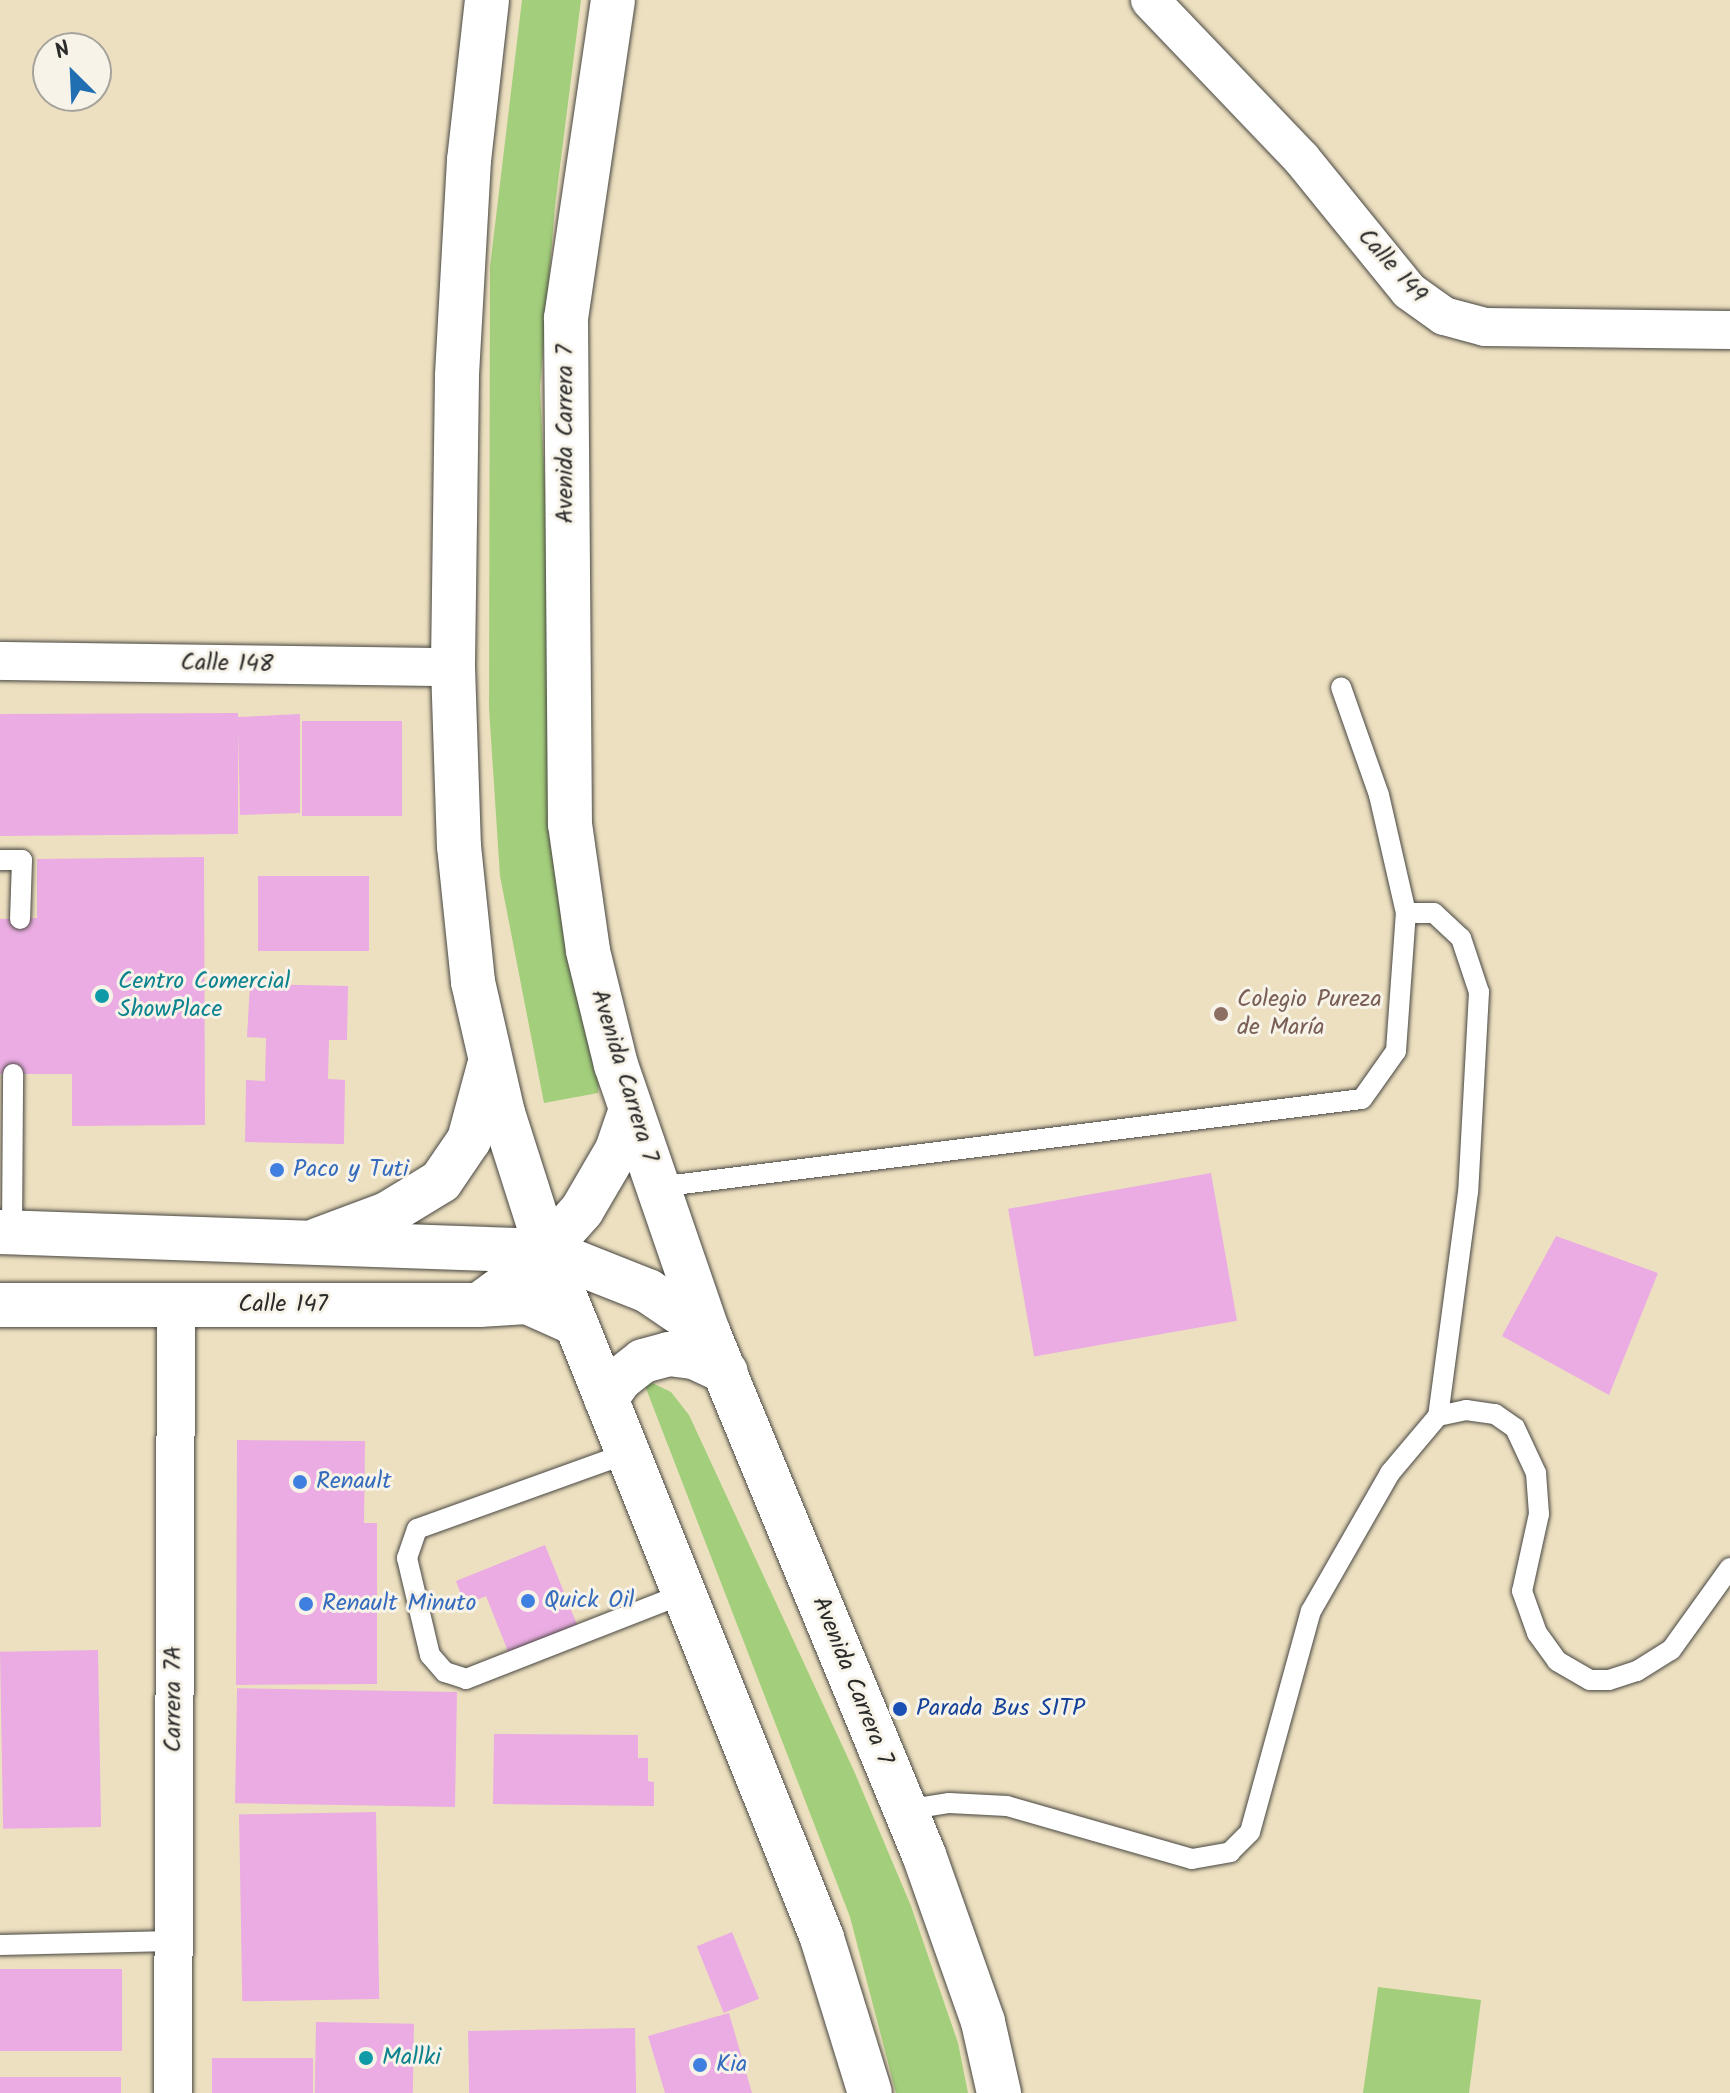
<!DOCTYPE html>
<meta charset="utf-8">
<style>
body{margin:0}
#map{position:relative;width:1730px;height:2093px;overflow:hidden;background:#ede0c0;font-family:Kalam,sans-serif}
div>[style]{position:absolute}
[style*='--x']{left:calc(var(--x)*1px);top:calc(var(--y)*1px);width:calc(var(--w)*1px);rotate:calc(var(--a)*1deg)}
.green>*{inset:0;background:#a3ce7b}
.building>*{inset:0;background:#eaace2;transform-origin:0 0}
.roads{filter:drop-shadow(0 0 2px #484641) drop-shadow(0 0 2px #484641)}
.lane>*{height:20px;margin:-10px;padding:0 10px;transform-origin:10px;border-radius:10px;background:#fff}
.street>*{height:38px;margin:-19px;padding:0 19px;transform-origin:19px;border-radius:19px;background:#fff}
.secondary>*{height:44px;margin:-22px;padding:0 22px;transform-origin:22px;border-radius:22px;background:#fff}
.primary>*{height:44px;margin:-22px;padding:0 22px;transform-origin:22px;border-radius:22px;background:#fff}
.dots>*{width:22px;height:22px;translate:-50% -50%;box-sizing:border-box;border:4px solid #f7f3e8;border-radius:50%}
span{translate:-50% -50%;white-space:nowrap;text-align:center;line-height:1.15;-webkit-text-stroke:6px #f7f3e8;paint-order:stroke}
.street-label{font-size:24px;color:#2b2b2b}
.culture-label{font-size:24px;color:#0d838f}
.left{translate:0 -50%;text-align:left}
.education-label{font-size:24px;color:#785e54}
.shop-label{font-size:24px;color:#366cbe}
.transit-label{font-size:24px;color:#164399}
.north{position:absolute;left:32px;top:32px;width:80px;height:80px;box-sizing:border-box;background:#f7f3e8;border:2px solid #a5a39c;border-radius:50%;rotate:336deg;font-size:22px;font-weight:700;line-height:32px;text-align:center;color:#2b2b2b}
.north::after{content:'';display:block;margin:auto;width:28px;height:36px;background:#1f6fb2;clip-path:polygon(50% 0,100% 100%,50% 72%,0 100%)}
</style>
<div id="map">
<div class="green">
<i style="clip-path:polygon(522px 0,581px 0,555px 206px,540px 388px,551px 609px,602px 1047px,598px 1093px,544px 1103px,500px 876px,489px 708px,490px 267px)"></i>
<i style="clip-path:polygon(642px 1378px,671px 1392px,689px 1415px,854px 1771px,911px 1906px,958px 2043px,968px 2093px,896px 2093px,850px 1917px)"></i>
<i style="clip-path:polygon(1378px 1987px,1481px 2000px,1469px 2093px,1363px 2093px)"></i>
</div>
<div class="building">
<i style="clip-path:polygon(238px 713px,238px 717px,300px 714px,300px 813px,240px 815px,238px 729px,238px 834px,0 836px,0 714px)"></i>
<i style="left:402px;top:721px;width:95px;height:100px;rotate:90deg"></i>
<i style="clip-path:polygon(204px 857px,205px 1125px,72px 1126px,72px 1074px,0 1074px,0 919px,37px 918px,37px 859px)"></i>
<i style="left:369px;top:876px;width:75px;height:111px;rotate:90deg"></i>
<i style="clip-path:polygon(250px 984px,348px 986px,347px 1040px,329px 1040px,328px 1079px,345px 1080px,344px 1144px,245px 1142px,246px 1080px,265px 1081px,266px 1038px,247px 1037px)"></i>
<i style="left:1211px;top:1173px;width:150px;height:206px;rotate:80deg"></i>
<i style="clip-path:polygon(1556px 1236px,1658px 1273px,1609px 1395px,1502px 1336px)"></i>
<i style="clip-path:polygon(237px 1440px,365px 1441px,364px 1523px,377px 1523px,377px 1684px,236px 1685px)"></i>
<i style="clip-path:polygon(545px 1545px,578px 1627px,509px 1654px,486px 1596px,465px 1605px,456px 1581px)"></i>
<i style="left:98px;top:1650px;width:177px;height:98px;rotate:89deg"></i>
<i style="left:457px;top:1692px;width:115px;height:220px;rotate:91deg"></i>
<i style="clip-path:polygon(494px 1734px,638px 1735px,638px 1758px,648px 1758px,648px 1781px,654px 1782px,654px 1806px,493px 1804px)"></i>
<i style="left:376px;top:1812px;width:187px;height:137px;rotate:89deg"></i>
<i style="left:732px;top:1932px;width:72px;height:38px;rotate:68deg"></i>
<i style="left:0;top:1969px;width:122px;height:82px"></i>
<i style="clip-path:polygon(729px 2013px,752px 2093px,665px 2093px,648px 2036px)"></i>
<i style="left:316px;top:2022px;width:98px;height:71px;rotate:1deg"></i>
<i style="left:635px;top:2028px;width:65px;height:167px;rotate:89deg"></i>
<i style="left:313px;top:2058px;width:35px;height:101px;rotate:90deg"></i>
<i style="left:0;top:2077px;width:121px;height:16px"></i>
</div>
<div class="roads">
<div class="lane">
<i style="--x:0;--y:860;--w:22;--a:0"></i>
<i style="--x:22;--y:860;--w:59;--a:91.9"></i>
<i style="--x:1406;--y:913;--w:28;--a:0"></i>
<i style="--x:1434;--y:913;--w:37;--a:43"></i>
<i style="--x:1461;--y:938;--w:57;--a:71.6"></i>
<i style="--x:1479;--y:992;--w:200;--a:93.1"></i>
<i style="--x:1468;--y:1192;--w:226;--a:97.6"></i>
<i style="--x:658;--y:1187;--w:709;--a:-7.13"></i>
<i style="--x:1362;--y:1099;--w:59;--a:-54.7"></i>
<i style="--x:1396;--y:1051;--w:138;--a:-85.9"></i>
<i style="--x:1406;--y:913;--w:121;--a:-102.9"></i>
<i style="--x:1379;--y:795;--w:114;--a:-109.4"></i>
<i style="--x:12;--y:1232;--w:158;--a:-89.6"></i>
<i style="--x:628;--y:1453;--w:224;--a:160.2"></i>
<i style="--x:417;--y:1529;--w:31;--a:109"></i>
<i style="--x:407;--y:1558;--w:100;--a:76.7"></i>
<i style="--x:430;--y:1655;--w:23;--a:49"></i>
<i style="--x:445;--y:1672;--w:22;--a:18"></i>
<i style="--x:466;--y:1679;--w:236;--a:-21.4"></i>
<i style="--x:905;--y:1810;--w:45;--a:-9"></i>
<i style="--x:949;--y:1803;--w:58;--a:3"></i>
<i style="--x:1007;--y:1806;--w:192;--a:16"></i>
<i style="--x:1192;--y:1859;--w:39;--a:-10"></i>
<i style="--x:1230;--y:1852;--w:28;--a:-45"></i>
<i style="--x:1250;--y:1832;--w:229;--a:-74.6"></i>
<i style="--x:1311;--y:1611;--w:159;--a:-60.2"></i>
<i style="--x:1390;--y:1473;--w:75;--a:-49.9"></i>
<i style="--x:1438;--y:1416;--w:29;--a:-12"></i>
<i style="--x:1466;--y:1410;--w:29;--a:8"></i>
<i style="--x:1495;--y:1414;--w:24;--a:35"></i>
<i style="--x:1515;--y:1428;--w:50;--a:65"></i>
<i style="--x:1536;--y:1473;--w:41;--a:85.8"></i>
<i style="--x:1539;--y:1514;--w:79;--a:102.4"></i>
<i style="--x:1522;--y:1591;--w:45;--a:70.3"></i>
<i style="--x:1537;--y:1633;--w:34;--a:54"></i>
<i style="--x:1557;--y:1661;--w:38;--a:30"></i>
<i style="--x:1590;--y:1680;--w:19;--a:0"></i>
<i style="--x:1609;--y:1680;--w:29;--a:-18"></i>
<i style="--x:1637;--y:1671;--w:40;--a:-32"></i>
<i style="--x:1671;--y:1650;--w:101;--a:-54.3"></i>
<i style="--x:0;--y:1945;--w:173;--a:-1.3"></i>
</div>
<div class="street">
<i style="--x:1150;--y:0;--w:219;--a:46.3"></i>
<i style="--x:1301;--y:158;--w:171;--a:50.9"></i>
<i style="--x:1409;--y:291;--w:43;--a:35.5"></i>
<i style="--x:1444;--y:316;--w:42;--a:15"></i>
<i style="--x:1485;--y:327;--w:245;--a:0.7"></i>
<i style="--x:0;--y:661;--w:453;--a:0.8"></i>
<i style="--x:173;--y:2093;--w:788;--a:-89.78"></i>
</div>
<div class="secondary">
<i style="--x:0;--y:1232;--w:547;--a:1.99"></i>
<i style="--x:547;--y:1251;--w:109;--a:21.6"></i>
<i style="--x:648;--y:1291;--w:73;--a:34.3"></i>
<i style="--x:0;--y:1305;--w:479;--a:0"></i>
<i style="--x:479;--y:1305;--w:66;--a:-36.3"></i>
<i style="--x:532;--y:1266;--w:75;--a:-48.2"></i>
<i style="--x:582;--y:1210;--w:69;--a:-59.7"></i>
<i style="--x:617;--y:1150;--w:43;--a:-71.1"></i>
</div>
<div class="primary">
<i style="--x:487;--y:0;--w:161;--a:96.4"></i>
<i style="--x:469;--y:160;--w:217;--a:93.2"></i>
<i style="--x:457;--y:377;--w:290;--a:90.8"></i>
<i style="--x:453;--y:667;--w:179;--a:88.1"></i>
<i style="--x:459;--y:846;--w:137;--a:84.1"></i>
<i style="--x:473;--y:982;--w:134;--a:77.1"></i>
<i style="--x:503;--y:1113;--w:145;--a:72.3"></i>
<i style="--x:547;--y:1251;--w:740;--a:68.18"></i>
<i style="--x:822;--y:1938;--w:162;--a:72.8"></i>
<i style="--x:613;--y:0;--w:321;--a:98.4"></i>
<i style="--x:566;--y:318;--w:506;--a:89.55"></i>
<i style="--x:570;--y:824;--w:128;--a:81.9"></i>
<i style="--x:588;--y:951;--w:117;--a:76.2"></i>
<i style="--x:616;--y:1065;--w:282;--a:71"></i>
<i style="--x:708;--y:1332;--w:566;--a:67.56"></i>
<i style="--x:924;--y:1855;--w:177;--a:70.5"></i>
<i style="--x:983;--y:2022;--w:73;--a:77.3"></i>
<i style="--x:317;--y:1240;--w:75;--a:-20.4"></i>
<i style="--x:387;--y:1214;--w:63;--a:-31.4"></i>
<i style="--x:441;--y:1181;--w:50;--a:-55.7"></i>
<i style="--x:469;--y:1140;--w:77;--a:-74.9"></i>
<i style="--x:479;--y:1305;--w:48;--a:-3.6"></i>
<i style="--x:527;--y:1302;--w:49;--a:24"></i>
<i style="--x:606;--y:1399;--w:24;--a:-55"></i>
<i style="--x:620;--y:1379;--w:29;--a:-38"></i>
<i style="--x:643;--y:1361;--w:27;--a:-15"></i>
<i style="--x:669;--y:1354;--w:25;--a:7"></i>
<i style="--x:694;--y:1357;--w:35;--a:25"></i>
</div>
</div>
<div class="dots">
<i style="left:102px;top:996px;background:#0f9aa8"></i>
<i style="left:1221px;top:1014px;background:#8d6e63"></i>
<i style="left:277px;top:1170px;background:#3f7fe0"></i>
<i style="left:300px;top:1482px;background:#3f7fe0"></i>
<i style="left:528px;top:1601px;background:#3f7fe0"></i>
<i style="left:306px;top:1604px;background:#3f7fe0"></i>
<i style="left:900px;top:1709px;background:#1a4fb4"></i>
<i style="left:366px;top:2058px;background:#0f9aa8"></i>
<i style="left:700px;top:2065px;background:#3f7fe0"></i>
</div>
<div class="street-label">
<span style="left:1392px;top:266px;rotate:48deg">Calle 149</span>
<span style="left:566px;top:434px;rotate:-90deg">Avenida Carrera 7</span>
<span style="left:227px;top:664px;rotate:1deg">Calle 148</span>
<span style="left:624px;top:1076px;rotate:73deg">Avenida Carrera 7</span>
<span style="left:283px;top:1305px">Calle 147</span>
<span style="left:852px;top:1681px;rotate:68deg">Avenida Carrera 7</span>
<span style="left:174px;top:1699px;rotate:-90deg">Carrera 7A</span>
</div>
<div class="culture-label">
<span class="left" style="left:118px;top:996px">Centro Comercial<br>ShowPlace</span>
<span class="left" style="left:382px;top:2058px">Mallki</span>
</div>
<div class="education-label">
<span class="left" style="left:1237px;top:1014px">Colegio Pureza<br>de María</span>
</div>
<div class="shop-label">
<span class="left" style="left:293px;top:1170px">Paco y Tuti</span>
<span class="left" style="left:316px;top:1482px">Renault</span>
<span class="left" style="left:544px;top:1601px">Quick Oil</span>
<span class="left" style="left:322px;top:1604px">Renault Minuto</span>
<span class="left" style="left:716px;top:2065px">Kia</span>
</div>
<div class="transit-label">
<span class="left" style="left:916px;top:1709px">Parada Bus SITP</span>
</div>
<div class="north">N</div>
</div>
